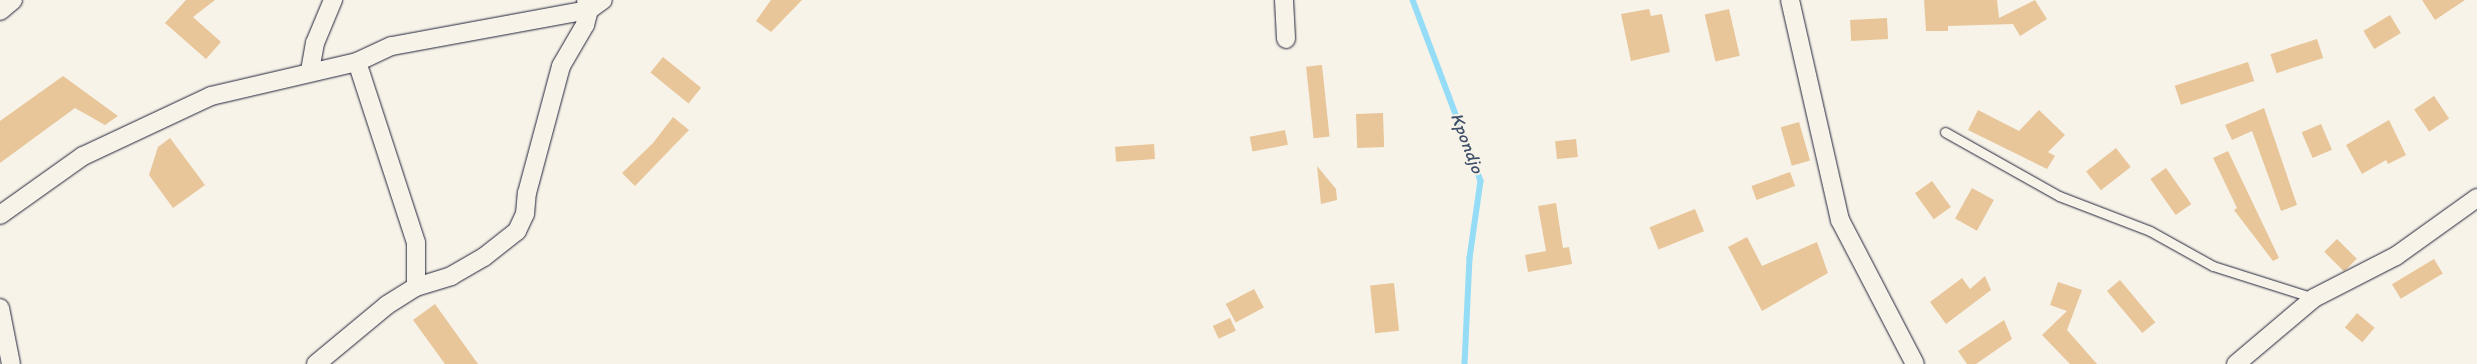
<!DOCTYPE html>
<style>
body{margin:0}
#map{position:relative;width:2477px;height:364px;overflow:hidden;background:#f7f3e8;font-family:Itim,sans-serif}
div>[style]{position:absolute}
[style*='--x']{left:calc(var(--x)*1px);top:calc(var(--y)*1px);width:calc(var(--w)*1px);rotate:calc(var(--a)*1deg)}
.stream>*{height:5.5px;margin:-2.75px;padding:0 2.75px;transform-origin:2.75px;border-radius:2.75px;background:#95dcf6}
.building>*{inset:0;background:#e8c69a;transform-origin:0 0}
.roads{filter:drop-shadow(0 0 1px #22223b) drop-shadow(0 0 1px #22223b)}
.lane>*{height:9px;margin:-4.5px;padding:0 4.5px;transform-origin:4.5px;border-radius:4.5px;background:#f7f3e8}
.street>*{height:18px;margin:-9px;padding:0 9px;transform-origin:9px;border-radius:9px;background:#f7f3e8}
span{translate:-50% -50%;white-space:nowrap;text-align:center;line-height:1.15;-webkit-text-stroke:4px #f7f3e8;paint-order:stroke}
.water-label{font-size:18px;color:#3f506a;font-style:italic}
</style>
<div id="map">
<div class="stream">
<i style="--x:1413;--y:0;--w:193;--a:69.4"></i>
<i style="--x:1481;--y:181;--w:78;--a:98.1"></i>
<i style="--x:1470;--y:258;--w:106;--a:92.7"></i>
</div>
<div class="building">
<i style="clip-path:polygon(186px 0,215px 0,193px 17px,221px 42px,206px 59px,165px 23px)"></i>
<i style="clip-path:polygon(771px 0,802px 0,771px 32px,756px 21px)"></i>
<i style="clip-path:polygon(1924px 0,1997px 0,1999px 18px,2035px 0,2047px 19px,2020px 36px,2013px 24px,1948px 26px,1948px 31px,1926px 31px)"></i>
<i style="clip-path:polygon(2422px 0,2465px 0,2435px 20px)"></i>
<i style="clip-path:polygon(1649px 9px,1651px 16px,1662px 14px,1670px 52px,1631px 61px,1621px 14px)"></i>
<i style="left:1729px;top:9px;width:48px;height:25px;rotate:77deg"></i>
<i style="left:2390px;top:15px;width:21px;height:31px;rotate:59deg"></i>
<i style="left:1887px;top:18px;width:21px;height:37px;rotate:87deg"></i>
<i style="left:2317px;top:39px;width:20px;height:49px;rotate:72deg"></i>
<i style="left:663px;top:57px;width:49px;height:20px;rotate:39deg"></i>
<i style="left:2248px;top:62px;width:20px;height:77px;rotate:72deg"></i>
<i style="left:1322px;top:65px;width:72px;height:16px;rotate:84deg"></i>
<i style="clip-path:polygon(63px 76px,118px 116px,105px 125px,75px 108px,0 163px,0 121px)"></i>
<i style="left:2434px;top:96px;width:27px;height:24px;rotate:56deg"></i>
<i style="clip-path:polygon(2264px 108px,2297px 205px,2281px 211px,2252px 131px,2232px 140px,2225px 125px)"></i>
<i style="clip-path:polygon(1978px 110px,2019px 131px,2039px 110px,2065px 135px,2048px 152px,2055px 156px,2047px 169px,1968px 130px)"></i>
<i style="left:1383px;top:113px;width:34px;height:27px;rotate:88deg"></i>
<i style="clip-path:polygon(673px 117px,689px 130px,635px 186px,622px 173px,653px 143px)"></i>
<i style="clip-path:polygon(2389px 120px,2406px 155px,2388px 164px,2386px 160px,2362px 174px,2346px 145px)"></i>
<i style="left:1799px;top:122px;width:40px;height:19px;rotate:74deg"></i>
<i style="left:2321px;top:124px;width:28px;height:21px;rotate:67deg"></i>
<i style="left:1285px;top:130px;width:15px;height:36px;rotate:79deg"></i>
<i style="clip-path:polygon(170px 138px,205px 185px,173px 208px,149px 175px,158px 147px)"></i>
<i style="left:1576px;top:139px;width:18px;height:21px;rotate:84deg"></i>
<i style="left:1154px;top:144px;width:15px;height:39px;rotate:86deg"></i>
<i style="left:2116px;top:148px;width:24px;height:38px;rotate:52deg"></i>
<i style="clip-path:polygon(2228px 151px,2279px 258px,2273px 261px,2234px 210px,2237px 208px,2213px 158px)"></i>
<i style="clip-path:polygon(1317px 166px,1336px 189px,1337px 200px,1321px 204px)"></i>
<i style="left:2166px;top:168px;width:44px;height:19px;rotate:55deg"></i>
<i style="left:1790px;top:172px;width:15px;height:41px;rotate:70deg"></i>
<i style="left:1932px;top:181px;width:32px;height:21px;rotate:54deg"></i>
<i style="left:1972px;top:188px;width:25px;height:35px;rotate:29deg"></i>
<i style="clip-path:polygon(1556px 203px,1563px 248px,1569px 247px,1572px 264px,1528px 272px,1525px 255px,1546px 251px,1538px 206px)"></i>
<i style="left:1695px;top:209px;width:24px;height:49px;rotate:68deg"></i>
<i style="clip-path:polygon(1747px 237px,1762px 266px,1817px 242px,1828px 273px,1762px 311px,1728px 247px)"></i>
<i style="left:2337px;top:239px;width:28px;height:18px;rotate:45deg"></i>
<i style="left:2434px;top:259px;width:17px;height:49px;rotate:59deg"></i>
<i style="clip-path:polygon(1985px 276px,1991px 290px,1946px 324px,1930px 302px,1962px 278px,1970px 289px)"></i>
<i style="left:2120px;top:280px;width:55px;height:17px;rotate:50deg"></i>
<i style="clip-path:polygon(2058px 282px,2082px 290px,2067px 330px,2097px 364px,2070px 364px,2042px 335px,2067px 311px,2050px 305px)"></i>
<i style="left:1394px;top:283px;width:48px;height:24px;rotate:84deg"></i>
<i style="left:1254px;top:289px;width:21px;height:32px;rotate:62deg"></i>
<i style="clip-path:polygon(435px 304px,478px 364px,445px 364px,413px 320px)"></i>
<i style="left:2357px;top:313px;width:23px;height:19px;rotate:40deg"></i>
<i style="left:1230px;top:318px;width:14px;height:19px;rotate:65deg"></i>
<i style="clip-path:polygon(2004px 320px,2012px 339px,1976px 364px,1967px 364px,1958px 351px)"></i>
</div>
<div class="roads">
<div class="lane">
<i style="--x:1945;--y:132;--w:131;--a:29.3"></i>
<i style="--x:2059;--y:196;--w:97;--a:21"></i>
<i style="--x:2150;--y:231;--w:72;--a:29.1"></i>
<i style="--x:2213;--y:266;--w:106;--a:17.6"></i>
</div>
<div class="street">
<i style="--x:1284;--y:0;--w:39;--a:87"></i>
<i style="--x:1790;--y:0;--w:226;--a:77.2"></i>
<i style="--x:1840;--y:220;--w:162;--a:62.5"></i>
<i style="--x:0;--y:11;--w:17;--a:-40"></i>
<i style="--x:357;--y:62;--w:190;--a:71.9"></i>
<i style="--x:416;--y:243;--w:44;--a:90"></i>
<i style="--x:310;--y:71;--w:28;--a:-80"></i>
<i style="--x:315;--y:43;--w:47;--a:-67.3"></i>
<i style="--x:0;--y:215;--w:102;--a:-35.4"></i>
<i style="--x:83;--y:156;--w:141;--a:-25.1"></i>
<i style="--x:211;--y:96;--w:150;--a:-13.1"></i>
<i style="--x:357;--y:62;--w:38;--a:-25"></i>
<i style="--x:392;--y:46;--w:200;--a:-10.4"></i>
<i style="--x:589;--y:10;--w:17;--a:-36"></i>
<i style="--x:0;--y:308;--w:57;--a:78.9"></i>
<i style="--x:316;--y:364;--w:92;--a:-39.7"></i>
<i style="--x:387;--y:305;--w:34;--a:-32"></i>
<i style="--x:416;--y:287;--w:37;--a:-17"></i>
<i style="--x:451;--y:276;--w:38;--a:-30"></i>
<i style="--x:484;--y:257;--w:42;--a:-38.2"></i>
<i style="--x:517;--y:231;--w:19;--a:-65"></i>
<i style="--x:525;--y:214;--w:21;--a:-85"></i>
<i style="--x:527;--y:193;--w:131;--a:-75"></i>
<i style="--x:561;--y:66;--w:48;--a:-59.7"></i>
<i style="--x:585;--y:25;--w:16;--a:-75"></i>
<i style="--x:589;--y:10;--w:9;--a:-108"></i>
<i style="--x:2236;--y:364;--w:102;--a:-40.2"></i>
<i style="--x:2314;--y:298;--w:92;--a:-27.1"></i>
<i style="--x:2396;--y:256;--w:100;--a:-35.6"></i>
</div>
</div>
<div class="water-label">
<span style="left:1467px;top:143px;rotate:69deg">Kpondjo</span>
</div>
</div>
